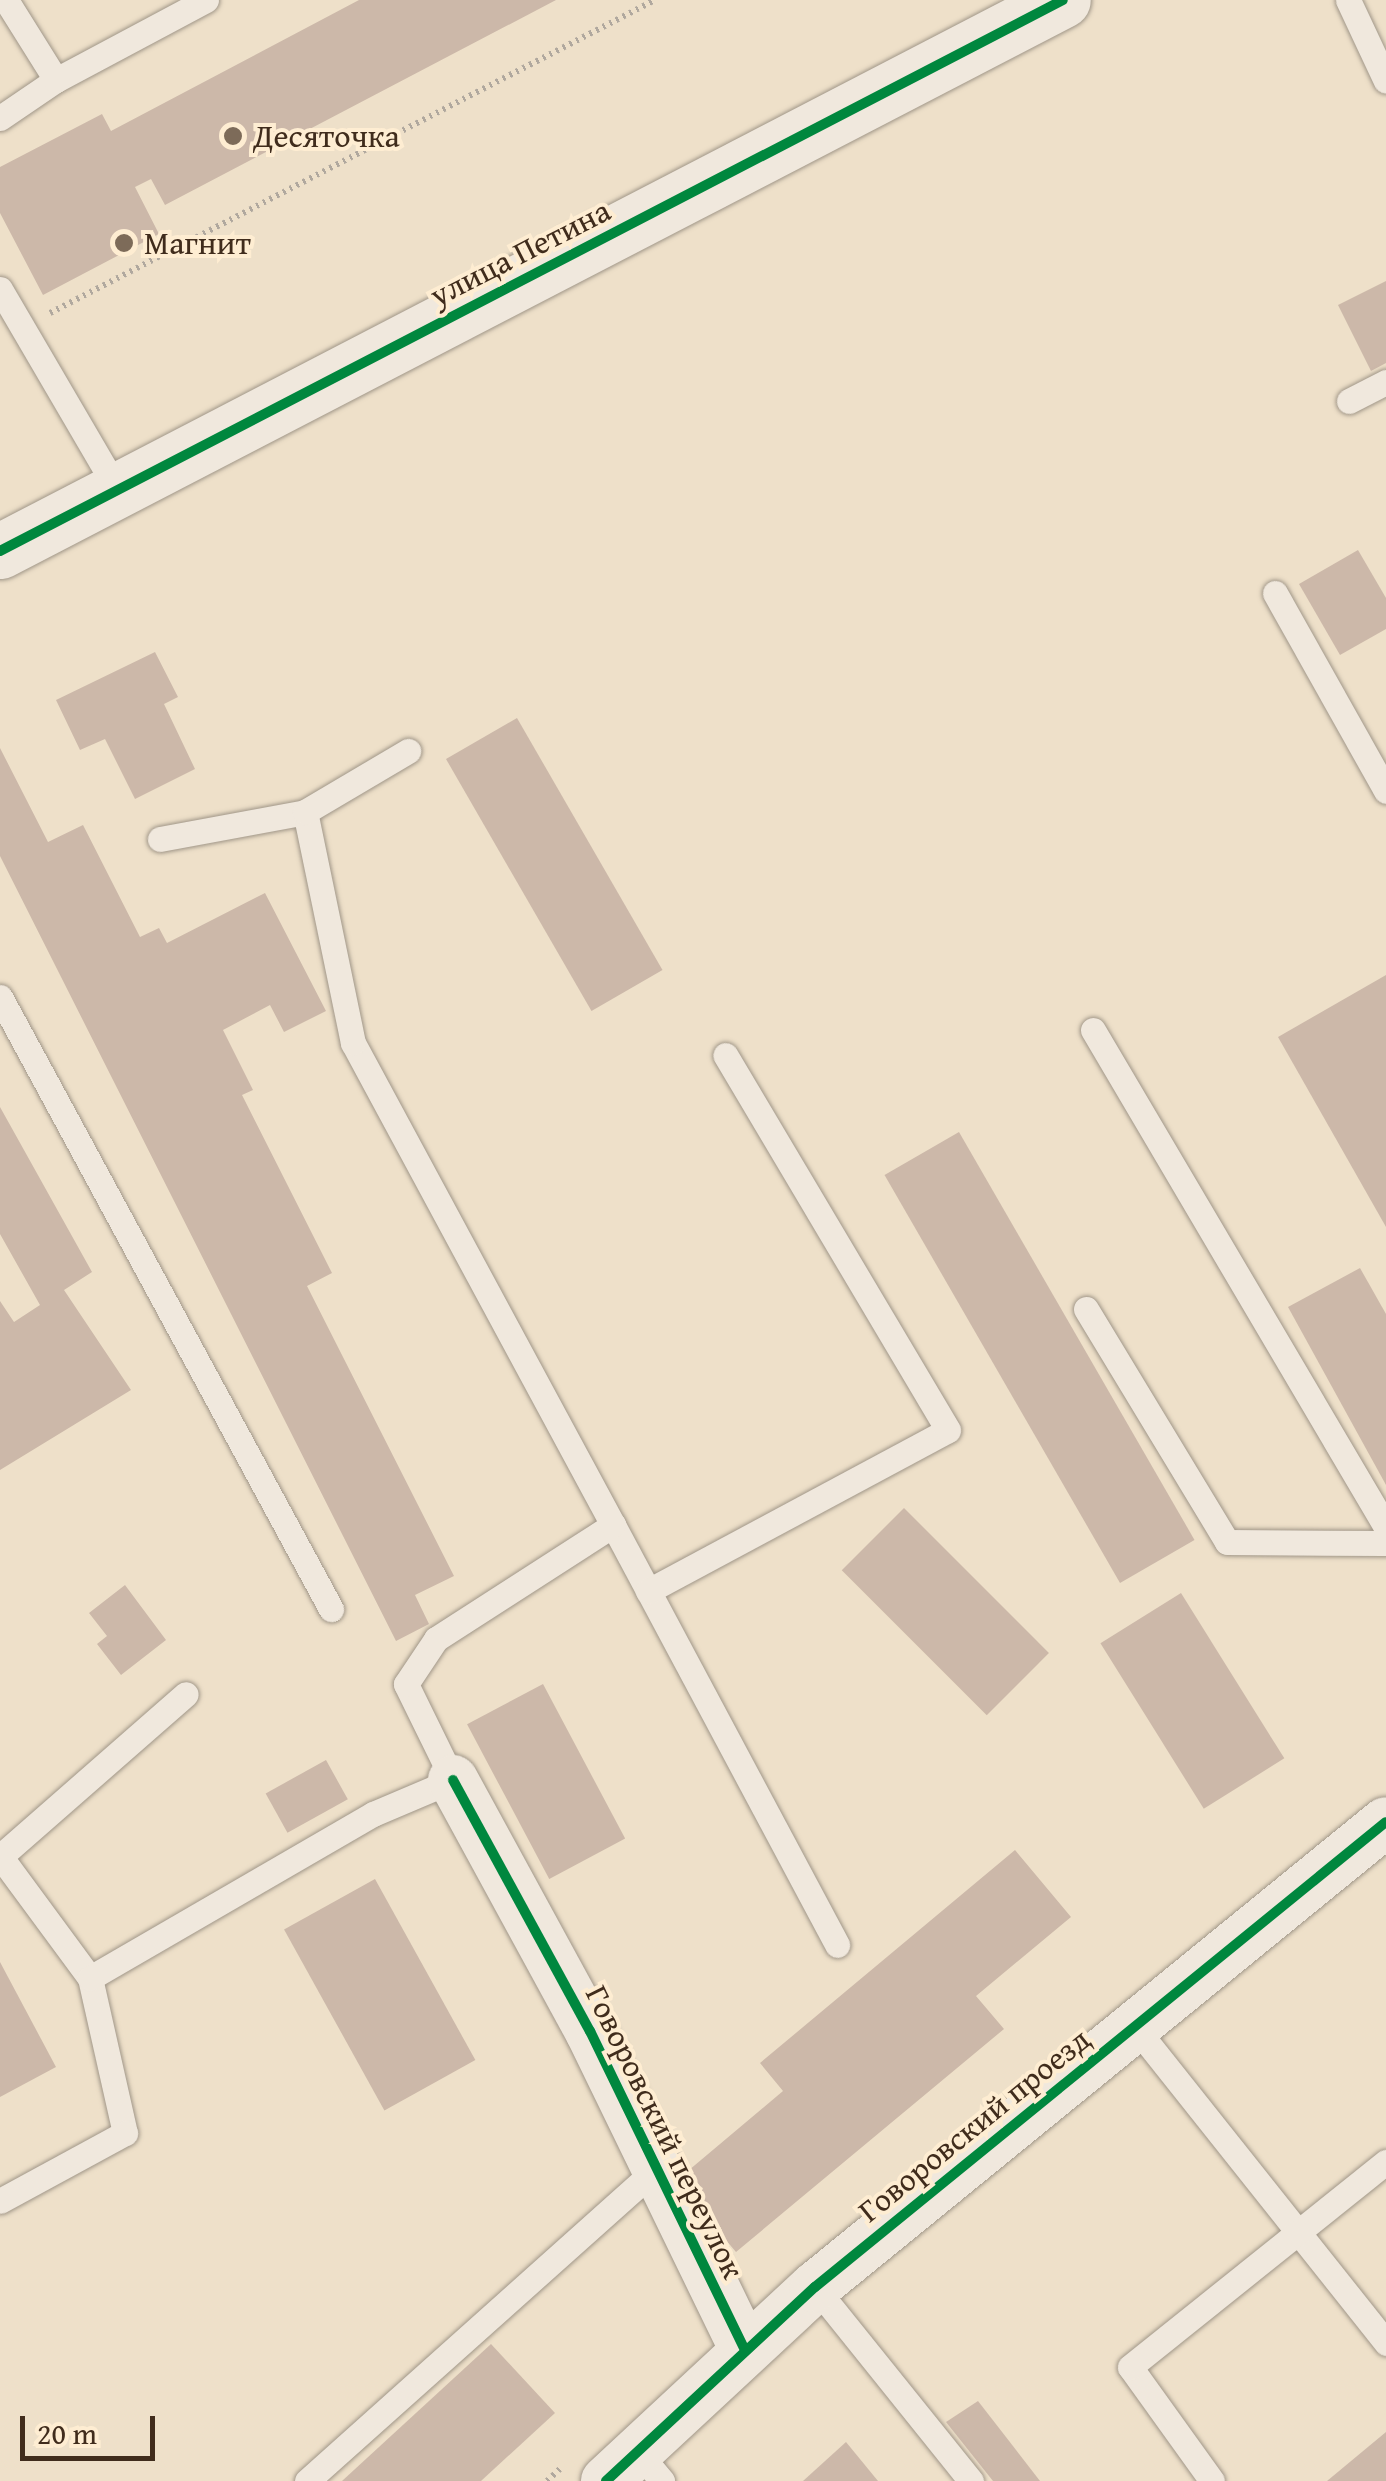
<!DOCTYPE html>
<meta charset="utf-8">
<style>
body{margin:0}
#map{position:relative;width:1386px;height:2481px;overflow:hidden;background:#eee0c9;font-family:"Gentium Book Plus",serif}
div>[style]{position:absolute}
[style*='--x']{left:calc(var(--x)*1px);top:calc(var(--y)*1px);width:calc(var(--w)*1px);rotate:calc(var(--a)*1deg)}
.building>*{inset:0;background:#ccb8a9;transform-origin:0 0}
.path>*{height:6px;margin-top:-3px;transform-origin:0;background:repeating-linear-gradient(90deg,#b0a89e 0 2.5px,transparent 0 7.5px)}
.roads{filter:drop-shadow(0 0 2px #a09688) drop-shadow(0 0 2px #a09688)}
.service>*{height:25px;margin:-12.5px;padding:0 12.5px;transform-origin:12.5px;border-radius:12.5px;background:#f0e8dd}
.minor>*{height:50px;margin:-25px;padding:0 25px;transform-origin:25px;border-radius:25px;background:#f0e8dd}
.tertiary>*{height:55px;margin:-27.5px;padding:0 27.5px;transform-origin:27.5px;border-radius:27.5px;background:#f0e8dd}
.cycleway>*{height:10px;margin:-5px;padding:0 5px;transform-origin:5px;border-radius:5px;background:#00873e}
.dots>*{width:28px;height:28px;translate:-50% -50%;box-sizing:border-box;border:5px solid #feedd2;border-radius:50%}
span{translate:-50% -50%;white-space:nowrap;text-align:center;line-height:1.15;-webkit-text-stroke:8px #feedd2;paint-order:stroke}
.poi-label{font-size:32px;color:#402c1c}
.left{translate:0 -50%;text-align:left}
.street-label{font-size:32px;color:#402c1c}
.scale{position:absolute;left:20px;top:2416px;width:135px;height:45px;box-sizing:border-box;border:5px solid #402c1c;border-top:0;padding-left:12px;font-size:30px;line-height:35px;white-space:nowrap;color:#402c1c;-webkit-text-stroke:8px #feedd2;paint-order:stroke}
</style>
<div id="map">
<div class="building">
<i style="clip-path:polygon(359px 0,556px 0,165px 205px,151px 179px,135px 187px,159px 234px,43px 295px,0 213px,0 167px,102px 114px,111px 131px)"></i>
<i style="clip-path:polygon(1386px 281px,1386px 363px,1371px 371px,1338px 305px)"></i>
<i style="clip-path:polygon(1358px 550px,1386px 598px,1386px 629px,1340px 655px,1299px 584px)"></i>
<i style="clip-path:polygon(155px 652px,178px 697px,164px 704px,195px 769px,135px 799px,105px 739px,80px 750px,56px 700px)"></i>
<i style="left:517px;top:718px;width:291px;height:82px;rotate:60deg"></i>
<i style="clip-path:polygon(0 748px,48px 842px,83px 825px,140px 937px,159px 928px,167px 943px,265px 893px,326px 1011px,284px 1032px,270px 1005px,223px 1030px,253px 1090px,242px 1095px,332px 1273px,307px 1286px,454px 1576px,415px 1595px,429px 1624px,396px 1641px,0 856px)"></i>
<i style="clip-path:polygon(1386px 975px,1386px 1227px,1278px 1037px)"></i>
<i style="clip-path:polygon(0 1107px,92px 1272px,64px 1290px,131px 1390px,0 1470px,0 1301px,14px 1322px,40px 1305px,0 1234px)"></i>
<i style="left:959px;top:1132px;width:471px;height:86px;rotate:60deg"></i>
<i style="clip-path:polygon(1360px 1268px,1386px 1314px,1386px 1485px,1288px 1307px)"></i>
<i style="left:904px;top:1508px;width:205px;height:88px;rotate:45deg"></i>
<i style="clip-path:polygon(125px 1585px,166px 1640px,121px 1675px,97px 1644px,107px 1636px,89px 1613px)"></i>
<i style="left:1181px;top:1593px;width:195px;height:95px;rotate:58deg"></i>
<i style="left:543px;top:1684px;width:175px;height:86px;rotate:62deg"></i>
<i style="left:326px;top:1760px;width:45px;height:69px;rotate:61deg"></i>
<i style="clip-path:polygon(1015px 1850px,1071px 1917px,976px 1996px,1004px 2029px,736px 2252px,676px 2181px,783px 2091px,760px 2063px)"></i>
<i style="left:375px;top:1879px;width:207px;height:104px;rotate:61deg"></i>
<i style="clip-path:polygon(0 1962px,56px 2067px,0 2097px)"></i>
<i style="clip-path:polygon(491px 2344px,555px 2413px,481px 2481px,342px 2481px)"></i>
<i style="clip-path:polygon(978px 2401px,1040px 2481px,993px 2481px,946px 2422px)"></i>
<i style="clip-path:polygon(1386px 2432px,1386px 2481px,1327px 2481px)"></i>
<i style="clip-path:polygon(846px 2442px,878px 2481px,803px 2481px)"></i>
</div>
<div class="path">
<i style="--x:50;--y:313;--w:681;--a:-27.36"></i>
<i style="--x:547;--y:2481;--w:19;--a:-43"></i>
</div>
<div class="roads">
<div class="service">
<i style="--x:1348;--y:0;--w:89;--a:64.9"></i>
<i style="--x:56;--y:80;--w:170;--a:-28.1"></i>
<i style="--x:0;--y:118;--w:68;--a:-34.2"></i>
<i style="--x:56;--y:80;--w:94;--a:-122"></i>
<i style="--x:0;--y:289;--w:232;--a:59.7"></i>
<i style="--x:1349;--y:401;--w:42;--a:-27.2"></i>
<i style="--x:1275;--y:593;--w:227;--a:60.7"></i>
<i style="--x:160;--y:839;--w:147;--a:-10.5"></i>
<i style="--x:0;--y:997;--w:696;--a:61.59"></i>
<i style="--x:1093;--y:1030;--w:577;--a:59.48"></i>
<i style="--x:1086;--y:1309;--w:272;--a:58.8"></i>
<i style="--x:1227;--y:1542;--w:159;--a:0.4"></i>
<i style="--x:613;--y:1525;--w:476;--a:61.9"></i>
<i style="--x:648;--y:1591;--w:340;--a:-28.2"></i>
<i style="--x:948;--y:1430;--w:436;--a:-120.7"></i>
<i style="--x:2;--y:1855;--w:244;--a:-41.2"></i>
<i style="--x:0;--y:1856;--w:152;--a:53.6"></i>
<i style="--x:90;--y:1978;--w:159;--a:77.3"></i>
<i style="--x:125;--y:2133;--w:142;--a:151.5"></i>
<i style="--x:90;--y:1978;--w:327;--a:-30.1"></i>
<i style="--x:373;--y:1814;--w:87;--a:-23"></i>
<i style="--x:453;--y:1780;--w:107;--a:-116.1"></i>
<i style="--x:406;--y:1684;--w:54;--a:-56.3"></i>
<i style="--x:436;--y:1639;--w:211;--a:-32.8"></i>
<i style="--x:613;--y:1525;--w:548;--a:-118.34"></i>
<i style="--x:353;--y:1043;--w:236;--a:-101.7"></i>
<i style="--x:305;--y:812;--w:120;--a:-30.6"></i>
<i style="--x:1135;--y:2027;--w:404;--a:51.5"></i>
<i style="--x:815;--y:2287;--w:249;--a:51.2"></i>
<i style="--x:637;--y:2451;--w:39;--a:50"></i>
<i style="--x:307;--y:2481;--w:468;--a:-41.8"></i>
<i style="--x:1212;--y:2481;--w:140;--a:-125.7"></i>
<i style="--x:1130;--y:2367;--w:328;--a:-38.7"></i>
</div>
<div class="minor">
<i style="--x:453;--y:1780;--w:286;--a:61.4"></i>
<i style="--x:590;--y:2031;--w:352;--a:64.1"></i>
<i style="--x:606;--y:2481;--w:285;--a:-42.9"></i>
<i style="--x:815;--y:2287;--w:736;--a:-39.16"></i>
</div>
<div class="tertiary">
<i style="--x:0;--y:551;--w:1197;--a:-27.4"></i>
</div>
</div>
<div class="cycleway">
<i style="--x:0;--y:551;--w:1197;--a:-27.4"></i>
<i style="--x:453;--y:1780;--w:286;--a:61.4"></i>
<i style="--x:590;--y:2031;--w:352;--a:64.1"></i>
<i style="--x:606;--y:2481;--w:285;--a:-42.9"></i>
<i style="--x:815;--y:2287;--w:736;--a:-39.16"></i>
</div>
<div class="dots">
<i style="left:233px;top:136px;background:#7d6b59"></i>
<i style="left:124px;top:243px;background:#7d6b59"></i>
</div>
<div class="poi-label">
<span class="left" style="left:253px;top:136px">Десяточка</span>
<span class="left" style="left:144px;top:243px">Магнит</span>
</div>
<div class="street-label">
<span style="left:520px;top:253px;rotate:-27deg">улица Петина</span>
<span style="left:974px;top:2125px;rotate:-39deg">Говоровский проезд</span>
<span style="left:665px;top:2132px;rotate:64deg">Говоровский переулок</span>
</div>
<div class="scale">20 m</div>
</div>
